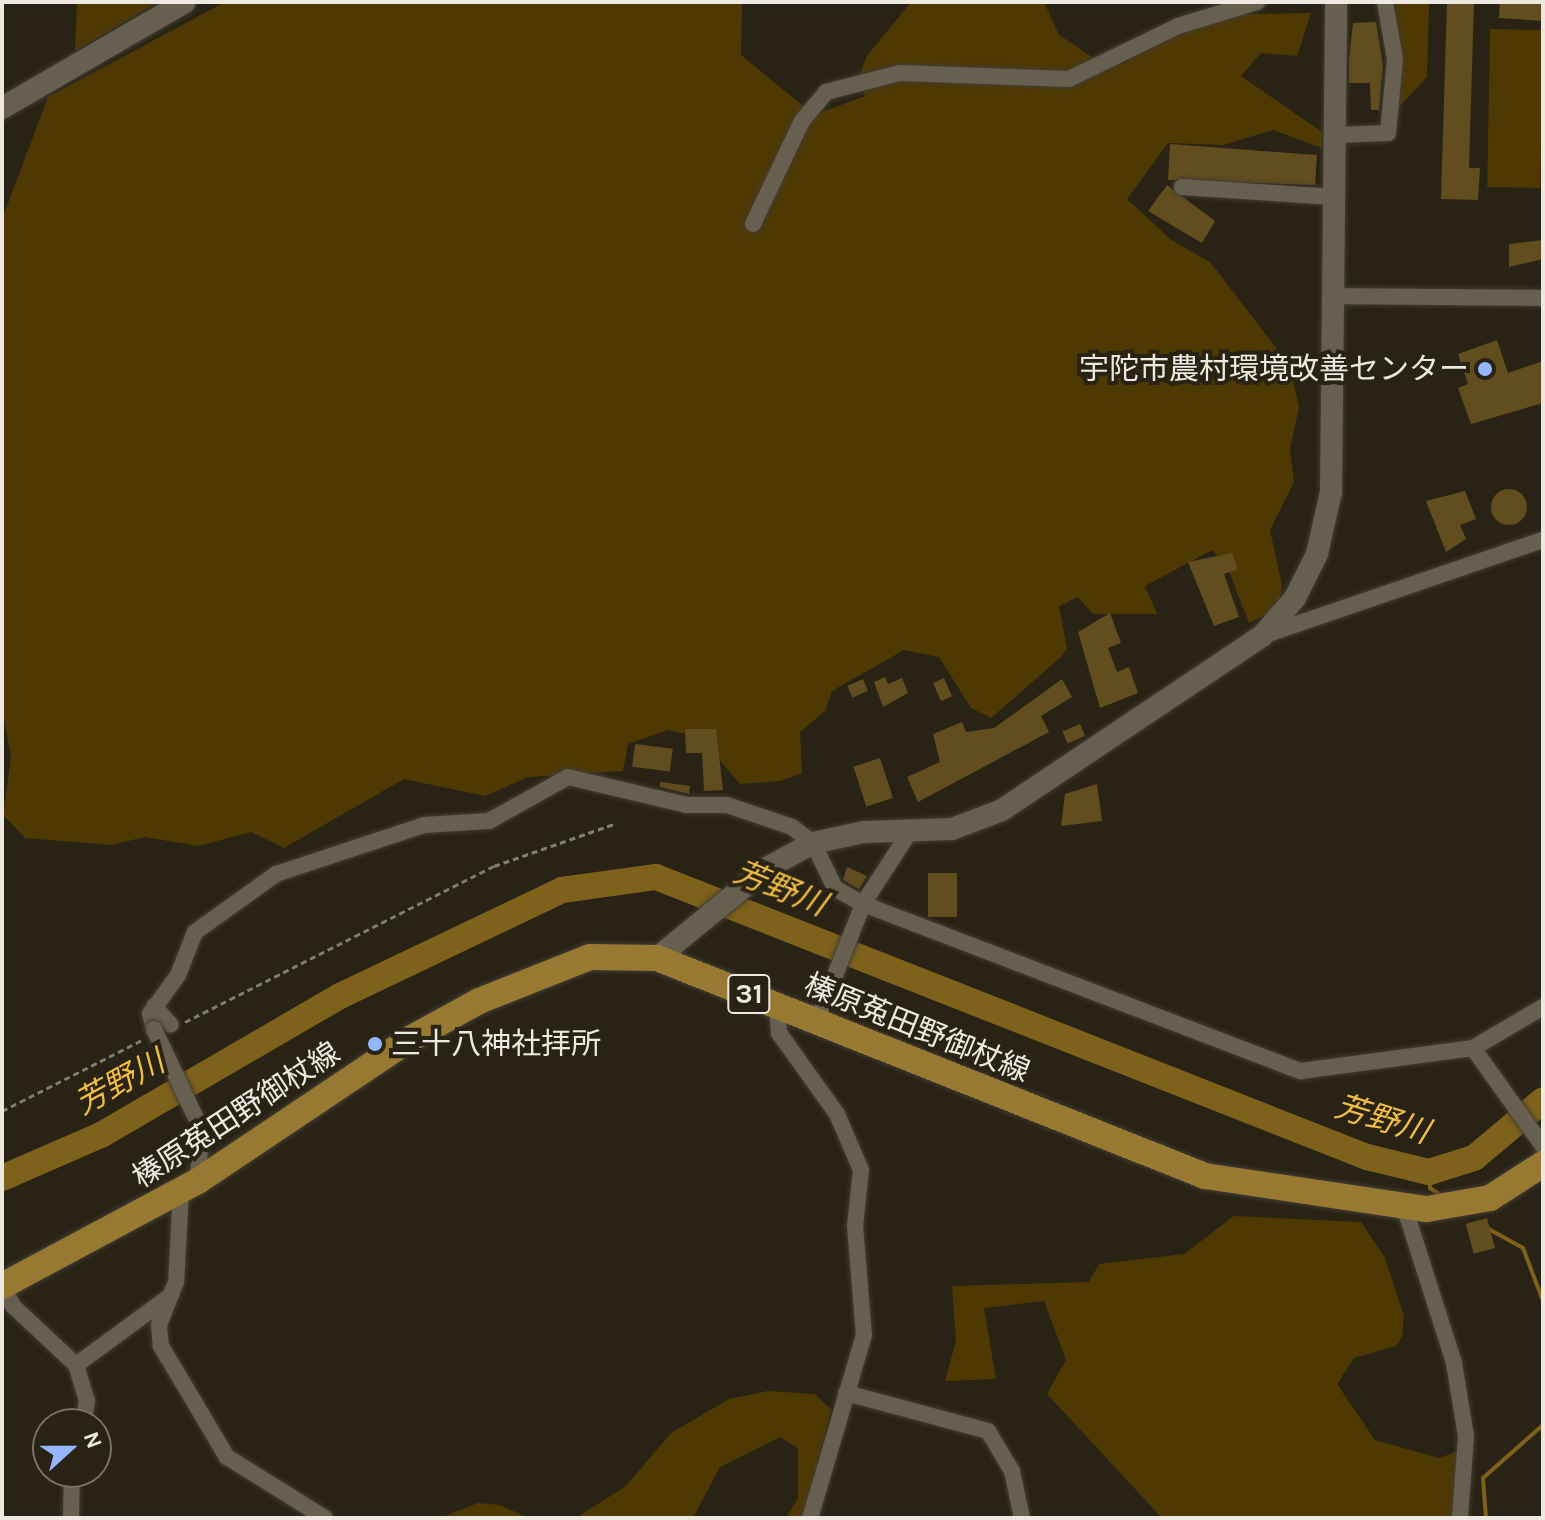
<!DOCTYPE html>
<meta charset="utf-8">
<style>
body{margin:0}
#map{position:relative;width:1545px;height:1520px;overflow:hidden;background:#292315;font-family:Karla,"Noto Sans JP",sans-serif}
div>[style]{position:absolute}
[style*='--x']{left:calc(var(--x)*1px);top:calc(var(--y)*1px);width:calc(var(--w)*1px);rotate:calc(var(--a)*1deg)}
.green>*{inset:0;background:#4f3903;transform-origin:0 0}
.stream>*{height:4px;margin:-2px;padding:0 2px;transform-origin:2px;border-radius:2px;background:#7e611b}
.river>*{height:26px;margin:-13px;padding:0 13px;transform-origin:13px;border-radius:13px;background:#7e611b}
.building>*{inset:0;background:#624d1f;transform-origin:0 0}
.round{border-radius:50%}
.path>*{height:3px;margin-top:-1.5px;transform-origin:0;background:repeating-linear-gradient(90deg,#827d71 0 6px,transparent 0 10px)}
.roads{filter:drop-shadow(0 0 2px #423d33) drop-shadow(0 0 2px #423d33)}
.street>*{height:16px;margin:-8px;padding:0 8px;transform-origin:8px;border-radius:8px;background:#675f50}
.secondary>*{height:22px;margin:-11px;padding:0 11px;transform-origin:11px;border-radius:11px;background:#675f50}
.primary>*{height:26px;margin:-13px;padding:0 13px;transform-origin:13px;border-radius:13px;background:#987931}
.bridges{filter:drop-shadow(0 0 2px #423d33) drop-shadow(0 0 2px #423d33)}
.street-bridge>*{height:16px;margin:-8px;padding:0 8px;transform-origin:8px;border-radius:8px;background:#675f50}
.dots>*{width:22px;height:22px;translate:-50% -50%;box-sizing:border-box;border:4px solid #292315;border-radius:50%}
span{translate:-50% -50%;white-space:nowrap;text-align:center;line-height:1.15;-webkit-text-stroke:8px #292315;paint-order:stroke}
.shield-label span{padding:2px 6px;background:#292315;border:2px solid;border-radius:6px;-webkit-text-stroke-width:0}
.shield-label{font-size:28px;color:#eee9e0;font-weight:700}
.poi-label{font-size:30px;color:#eee9e0}
.right{translate:-100% -50%;text-align:right}
.left{translate:0 -50%;text-align:left}
.street-label{font-size:30px;color:#eee9e0}
.water-label{font-size:32px;color:#f1bd44;font-style:italic}
.frame{position:absolute;inset:0;border:4px solid #eee9e0;pointer-events:none}
.north{position:absolute;left:32px;top:1408px;width:80px;height:80px;box-sizing:border-box;background:#292315;border:2px solid #787266;border-radius:50%;rotate:69deg;font-size:22px;font-weight:700;line-height:32px;text-align:center;color:#eee9e0}
.north::after{content:'';display:block;margin:auto;width:28px;height:36px;background:#95b6fd;clip-path:polygon(50% 0,100% 100%,50% 72%,0 100%)}
</style>
<div id="map">
<div class="green">
<i style="clip-path:polygon(77px 2px,158px 2px,75px 51px)"></i>
<i style="clip-path:polygon(225px 2px,742px 2px,741px 55px,814px 115px,865px 96px,859px 76px,867px 56px,911px 2px,1044px 2px,1059px 35px,1104px 65px,1126px 62px,1199px 15px,1311px 13px,1297px 56px,1261px 53px,1241px 76px,1322px 132px,1322px 148px,1273px 130px,1223px 145px,1168px 143px,1127px 199px,1170px 239px,1211px 263px,1289px 365px,1299px 407px,1290px 449px,1294px 482px,1270px 530px,1282px 586px,1278px 609px,1249px 623px,1227px 566px,1212px 550px,1145px 586px,1157px 614px,1093px 614px,1078px 597px,1059px 606px,1067px 648px,1061px 657px,991px 718px,971px 708px,939px 657px,904px 650px,832px 691px,825px 711px,800px 732px,802px 773px,780px 781px,740px 784px,700px 737px,668px 730px,628px 744px,623px 771px,528px 777px,485px 796px,404px 779px,284px 848px,251px 832px,198px 846px,145px 837px,111px 845px,25px 838px,3px 815px,11px 757px,2px 708px,2px 219px,48px 97px)"></i>
<i style="clip-path:polygon(1395px 2px,1429px 2px,1427px 77px,1398px 108px)"></i>
<i style="left:1490px;top:29px;width:53px;height:158px;rotate:1deg"></i>
<i style="clip-path:polygon(1234px 1216px,1361px 1222px,1385px 1258px,1404px 1316px,1402px 1337px,1396px 1346px,1354px 1358px,1337px 1384px,1375px 1440px,1439px 1458px,1456px 1452px,1457px 1518px,1162px 1518px,1047px 1394px,1066px 1360px,1044px 1301px,984px 1308px,996px 1379px,945px 1381px,956px 1341px,952px 1286px,1089px 1282px,1099px 1264px,1184px 1254px)"></i>
<i style="clip-path:polygon(768px 1391px,815px 1394px,831px 1410px,803px 1518px,786px 1518px,798px 1498px,798px 1448px,780px 1437px,720px 1467px,693px 1518px,576px 1518px,626px 1486px,671px 1433px,729px 1399px)"></i>
<i style="clip-path:polygon(478px 1503px,500px 1505px,528px 1518px,440px 1518px)"></i>
</div>
<div class="stream">
<i style="--x:1429;--y:1172;--w:16;--a:86"></i>
<i style="--x:1430;--y:1188;--w:14;--a:34"></i>
<i style="--x:1485;--y:1227;--w:43;--a:28.9"></i>
<i style="--x:1523;--y:1248;--w:57;--a:69.3"></i>
<i style="--x:1486;--y:1518;--w:40;--a:-94.3"></i>
<i style="--x:1483;--y:1478;--w:80;--a:-41.5"></i>
</div>
<div class="river">
<i style="--x:2;--y:1178;--w:108;--a:-23.5"></i>
<i style="--x:101;--y:1135;--w:276;--a:-30.2"></i>
<i style="--x:340;--y:996;--w:246;--a:-25.5"></i>
<i style="--x:562;--y:890;--w:95;--a:-7.9"></i>
<i style="--x:656;--y:877;--w:764;--a:21.5"></i>
<i style="--x:1367;--y:1157;--w:64;--a:13.6"></i>
<i style="--x:1429;--y:1172;--w:47;--a:-17.3"></i>
<i style="--x:1474;--y:1158;--w:90;--a:-40"></i>
</div>
<div class="building">
<i style="clip-path:polygon(1447px 2px,1474px 2px,1469px 168px,1480px 168px,1478px 200px,1441px 199px)"></i>
<i style="clip-path:polygon(1500px 2px,1543px 2px,1543px 21px,1499px 18px)"></i>
<i style="clip-path:polygon(1376px 22px,1383px 65px,1379px 110px,1371px 110px,1370px 83px,1349px 83px,1349px 59px,1353px 23px)"></i>
<i style="clip-path:polygon(1170px 144px,1317px 155px,1315px 185px,1168px 180px)"></i>
<i style="clip-path:polygon(1167px 185px,1215px 221px,1202px 243px,1148px 211px)"></i>
<i style="clip-path:polygon(1543px 240px,1543px 259px,1509px 267px,1509px 244px)"></i>
<i style="clip-path:polygon(1497px 340px,1508px 373px,1543px 361px,1543px 403px,1471px 424px,1458px 388px,1468px 384px,1458px 354px)"></i>
<i class="round" style="left:1491px;top:489px;width:36px;height:36px"></i>
<i style="clip-path:polygon(1465px 491px,1476px 519px,1460px 525px,1466px 539px,1446px 552px,1426px 501px)"></i>
<i style="clip-path:polygon(1232px 553px,1238px 569px,1224px 574px,1239px 617px,1214px 626px,1188px 562px)"></i>
<i style="clip-path:polygon(1110px 613px,1121px 643px,1108px 648px,1117px 672px,1129px 667px,1138px 693px,1100px 708px,1078px 632px)"></i>
<i style="clip-path:polygon(885px 677px,888px 684px,902px 678px,908px 693px,883px 707px,874px 682px)"></i>
<i style="left:944px;top:678px;width:20px;height:12px;rotate:66deg"></i>
<i style="left:863px;top:679px;width:13px;height:17px;rotate:67deg"></i>
<i style="clip-path:polygon(1062px 679px,1072px 697px,1041px 716px,1049px 732px,918px 802px,907px 777px,940px 762px,933px 734px,962px 722px,966px 732px,994px 728px)"></i>
<i style="left:1080px;top:724px;width:13px;height:19px;rotate:67deg"></i>
<i style="clip-path:polygon(685px 729px,716px 729px,723px 790px,704px 791px,702px 753px,686px 753px)"></i>
<i style="left:635px;top:744px;width:38px;height:23px;rotate:7deg"></i>
<i style="left:880px;top:758px;width:42px;height:28px;rotate:72deg"></i>
<i style="clip-path:polygon(660px 782px,690px 786px,689px 794px,660px 787px)"></i>
<i style="clip-path:polygon(1097px 784px,1102px 821px,1061px 826px,1065px 794px)"></i>
<i style="clip-path:polygon(847px 867px,867px 876px,859px 889px,843px 880px)"></i>
<i style="left:928px;top:873px;width:29px;height:44px"></i>
<i style="left:1487px;top:1218px;width:31px;height:22px;rotate:75deg"></i>
</div>
<div class="path">
<i style="--x:185;--y:1022;--w:346;--a:-26.8"></i>
<i style="--x:494;--y:866;--w:130;--a:-19.3"></i>
<i style="--x:2;--y:1111;--w:157;--a:-26.9"></i>
</div>
<div class="roads">
<div class="street">
<i style="--x:1336;--y:135;--w:52;--a:-2.2"></i>
<i style="--x:1388;--y:133;--w:74;--a:-84.6"></i>
<i style="--x:1395;--y:59;--w:58;--a:-100"></i>
<i style="--x:1182;--y:187;--w:152;--a:3.8"></i>
<i style="--x:753;--y:224;--w:114;--a:-64.6"></i>
<i style="--x:802;--y:121;--w:38;--a:-50"></i>
<i style="--x:826;--y:92;--w:76;--a:-14.4"></i>
<i style="--x:900;--y:73;--w:169;--a:2"></i>
<i style="--x:1069;--y:79;--w:121;--a:-25.9"></i>
<i style="--x:1178;--y:26;--w:83;--a:-16.9"></i>
<i style="--x:1334;--y:296;--w:209;--a:0.5"></i>
<i style="--x:1265;--y:635;--w:294;--a:-18.9"></i>
<i style="--x:777;--y:1005;--w:28;--a:86"></i>
<i style="--x:779;--y:1033;--w:100;--a:54.4"></i>
<i style="--x:837;--y:1114;--w:61;--a:66.8"></i>
<i style="--x:861;--y:1170;--w:56;--a:96.1"></i>
<i style="--x:855;--y:1226;--w:109;--a:85.3"></i>
<i style="--x:864;--y:1335;--w:191;--a:106.4"></i>
<i style="--x:154;--y:1006;--w:25;--a:48"></i>
<i style="--x:817;--y:1021;--w:126;--a:-68.5"></i>
<i style="--x:863;--y:904;--w:85;--a:-57.1"></i>
<i style="--x:154;--y:1029;--w:16;--a:-105"></i>
<i style="--x:150;--y:1014;--w:48;--a:-54.3"></i>
<i style="--x:178;--y:975;--w:46;--a:-68.4"></i>
<i style="--x:195;--y:932;--w:100;--a:-35.6"></i>
<i style="--x:276;--y:874;--w:156;--a:-18.3"></i>
<i style="--x:424;--y:825;--w:65;--a:-3.5"></i>
<i style="--x:489;--y:821;--w:90;--a:-29.1"></i>
<i style="--x:568;--y:777;--w:121;--a:13.3"></i>
<i style="--x:686;--y:805;--w:41;--a:0"></i>
<i style="--x:727;--y:805;--w:69;--a:18.7"></i>
<i style="--x:792;--y:827;--w:26;--a:37"></i>
<i style="--x:813;--y:843;--w:50;--a:63.9"></i>
<i style="--x:835;--y:888;--w:32;--a:30"></i>
<i style="--x:863;--y:904;--w:469;--a:20.9"></i>
<i style="--x:1301;--y:1071;--w:174;--a:-7.6"></i>
<i style="--x:1473;--y:1048;--w:81;--a:-30.4"></i>
<i style="--x:1473;--y:1048;--w:120;--a:54.5"></i>
<i style="--x:198;--y:1181;--w:52;--a:-86.7"></i>
<i style="--x:181;--y:1191;--w:91;--a:93.1"></i>
<i style="--x:176;--y:1282;--w:46;--a:111.6"></i>
<i style="--x:159;--y:1325;--w:21;--a:85"></i>
<i style="--x:161;--y:1346;--w:129;--a:59.3"></i>
<i style="--x:227;--y:1457;--w:115;--a:31.9"></i>
<i style="--x:1404;--y:1206;--w:165;--a:72.3"></i>
<i style="--x:1454;--y:1363;--w:74;--a:80.7"></i>
<i style="--x:1466;--y:1436;--w:82;--a:94.2"></i>
<i style="--x:2;--y:1286;--w:23;--a:61"></i>
<i style="--x:13;--y:1306;--w:86;--a:43.1"></i>
<i style="--x:76;--y:1365;--w:37;--a:73"></i>
<i style="--x:87;--y:1400;--w:24;--a:99"></i>
<i style="--x:76;--y:1365;--w:115;--a:-36.2"></i>
<i style="--x:846;--y:1393;--w:147;--a:15"></i>
<i style="--x:988;--y:1431;--w:47;--a:59"></i>
<i style="--x:1012;--y:1471;--w:48;--a:78"></i>
<i style="--x:71;--y:1518;--w:46;--a:-88.8"></i>
</div>
<div class="secondary">
<i style="--x:2;--y:108;--w:211;--a:-30.1"></i>
<i style="--x:657;--y:958;--w:142;--a:-39.3"></i>
<i style="--x:767;--y:868;--w:52;--a:-28.5"></i>
<i style="--x:813;--y:843;--w:52;--a:-12.2"></i>
<i style="--x:864;--y:832;--w:88;--a:-2"></i>
<i style="--x:952;--y:829;--w:53;--a:-20.8"></i>
<i style="--x:1002;--y:810;--w:313;--a:-33.8"></i>
<i style="--x:1262;--y:636;--w:50;--a:-49"></i>
<i style="--x:1295;--y:598;--w:49;--a:-63.4"></i>
<i style="--x:1317;--y:554;--w:64;--a:-77.3"></i>
<i style="--x:1331;--y:492;--w:490;--a:-89.4"></i>
</div>
<div class="primary">
<i style="--x:2;--y:1286;--w:222;--a:-28.2"></i>
<i style="--x:198;--y:1181;--w:257;--a:-33.8"></i>
<i style="--x:412;--y:1038;--w:77;--a:-28.9"></i>
<i style="--x:479;--y:1001;--w:119;--a:-21.6"></i>
<i style="--x:590;--y:957;--w:67;--a:0.9"></i>
<i style="--x:657;--y:958;--w:590;--a:21.69"></i>
<i style="--x:1205;--y:1176;--w:224;--a:8.5"></i>
<i style="--x:1427;--y:1209;--w:64;--a:-9.9"></i>
<i style="--x:1490;--y:1198;--w:63;--a:-32.7"></i>
</div>
</div>
<div class="bridges">
<div class="street-bridge">
<i style="--x:154;--y:1029;--w:110;--a:64.8"></i>
</div>
</div>
<div class="dots">
<i style="left:1485px;top:369px;background:#95b6fd"></i>
<i style="left:375px;top:1044px;background:#95b6fd"></i>
</div>
<div class="shield-label">
<span style="left:749px;top:994px">31</span>
</div>
<div class="poi-label">
<span class="right" style="left:1469px;top:369px">宇陀市農村環境改善センター</span>
<span class="left" style="left:391px;top:1044px">三十八神社拝所</span>
</div>
<div class="street-label">
<span style="left:917px;top:1028px;rotate:22deg">榛原菟田野御杖線</span>
<span style="left:236px;top:1115px;rotate:-33deg">榛原菟田野御杖線</span>
</div>
<div class="water-label">
<span style="left:780px;top:889px;rotate:22deg">芳野川</span>
<span style="left:120px;top:1083px;rotate:-29deg">芳野川</span>
<span style="left:1382px;top:1120px;rotate:17deg">芳野川</span>
</div>
<div class="frame"></div>
<div class="north">N</div>
</div>
